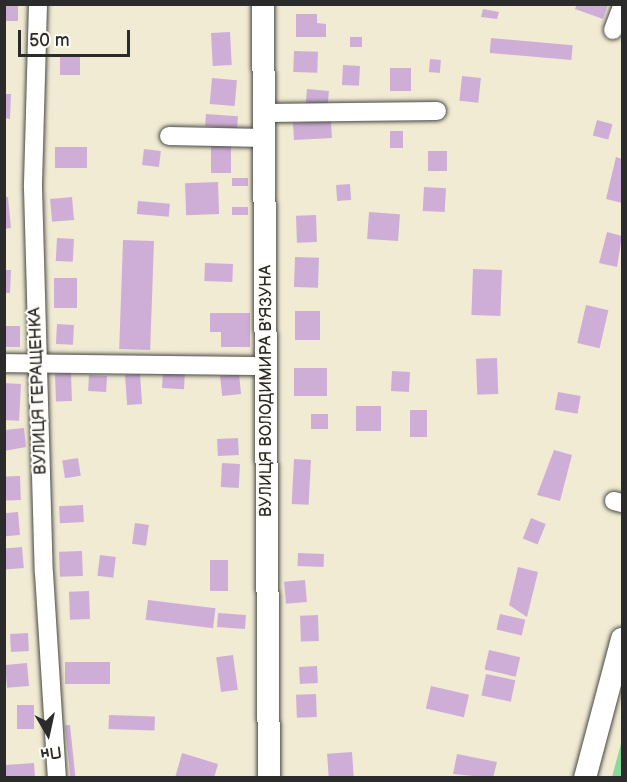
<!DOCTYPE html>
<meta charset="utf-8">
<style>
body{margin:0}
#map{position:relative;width:627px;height:782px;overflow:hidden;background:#f1ebd4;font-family:"Balsamiq Sans",sans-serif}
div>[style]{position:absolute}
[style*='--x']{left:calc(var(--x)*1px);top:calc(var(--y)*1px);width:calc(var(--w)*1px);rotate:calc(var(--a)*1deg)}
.green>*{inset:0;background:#8ada9a}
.building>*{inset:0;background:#ceaed7;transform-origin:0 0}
.roads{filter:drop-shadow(0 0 2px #494844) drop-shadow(0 0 2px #494844)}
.minor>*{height:18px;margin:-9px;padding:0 9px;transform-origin:9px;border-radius:9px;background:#fff}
.major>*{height:22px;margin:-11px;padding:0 11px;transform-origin:11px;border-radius:11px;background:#fff}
span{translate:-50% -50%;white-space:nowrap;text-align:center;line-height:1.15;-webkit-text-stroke:4.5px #fdfcf7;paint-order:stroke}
.street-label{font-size:16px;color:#2b2b2b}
.frame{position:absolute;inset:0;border:6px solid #2b2b2b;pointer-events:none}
.north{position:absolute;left:18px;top:704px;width:60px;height:60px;-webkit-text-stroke:4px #fdfcf7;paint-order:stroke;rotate:171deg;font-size:16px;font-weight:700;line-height:24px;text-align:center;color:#2b2b2b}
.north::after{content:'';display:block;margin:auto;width:21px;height:27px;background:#2b2b2b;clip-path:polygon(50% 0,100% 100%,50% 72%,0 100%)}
.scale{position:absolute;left:18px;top:30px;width:112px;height:27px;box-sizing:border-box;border:3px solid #2b2b2b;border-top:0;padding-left:8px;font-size:18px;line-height:21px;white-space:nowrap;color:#2b2b2b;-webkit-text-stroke:4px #fdfcf7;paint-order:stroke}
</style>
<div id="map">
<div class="green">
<i style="clip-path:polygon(622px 740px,622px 777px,612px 777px)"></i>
</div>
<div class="building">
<i style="left:4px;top:4px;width:14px;height:17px"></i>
<i style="clip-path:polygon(577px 4px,608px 4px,603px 19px,575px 9px)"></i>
<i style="clip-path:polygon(483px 9px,499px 12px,497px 19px,481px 17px)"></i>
<i style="clip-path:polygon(296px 14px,317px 14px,317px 23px,326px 24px,326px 37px,296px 37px)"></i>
<i style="left:230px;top:32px;width:33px;height:19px;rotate:87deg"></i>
<i style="left:350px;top:37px;width:12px;height:10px"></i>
<i style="left:491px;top:38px;width:82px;height:15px;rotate:5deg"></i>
<i style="left:294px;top:51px;width:24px;height:21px;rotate:2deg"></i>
<i style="left:60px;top:56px;width:20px;height:19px"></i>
<i style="left:430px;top:59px;width:11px;height:13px;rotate:5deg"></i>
<i style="left:343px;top:65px;width:17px;height:20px;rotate:3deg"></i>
<i style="left:390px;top:68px;width:21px;height:23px"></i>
<i style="left:462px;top:76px;width:19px;height:25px;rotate:6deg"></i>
<i style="left:212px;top:78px;width:25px;height:26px;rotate:5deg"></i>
<i style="left:307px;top:89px;width:22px;height:15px;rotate:5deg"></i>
<i style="clip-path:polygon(4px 94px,11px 94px,10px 119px,4px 118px)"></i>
<i style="left:206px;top:114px;width:32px;height:12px;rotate:4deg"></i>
<i style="left:597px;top:120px;width:16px;height:16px;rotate:15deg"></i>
<i style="left:331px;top:121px;width:17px;height:38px;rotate:87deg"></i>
<i style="left:390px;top:131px;width:13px;height:17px"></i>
<i style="left:211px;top:144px;width:20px;height:29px"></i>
<i style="left:55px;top:147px;width:32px;height:21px"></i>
<i style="left:144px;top:149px;width:17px;height:16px;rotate:7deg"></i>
<i style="left:428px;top:151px;width:19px;height:20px"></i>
<i style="clip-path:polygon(616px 157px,622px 159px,622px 203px,606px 199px)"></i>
<i style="left:232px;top:178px;width:16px;height:8px"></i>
<i style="left:218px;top:182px;width:32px;height:33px;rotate:88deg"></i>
<i style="left:350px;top:184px;width:16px;height:14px;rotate:86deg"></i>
<i style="left:424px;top:187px;width:22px;height:24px;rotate:3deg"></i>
<i style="clip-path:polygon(4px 197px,8px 197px,11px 228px,4px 229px)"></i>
<i style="left:72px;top:197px;width:23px;height:22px;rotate:85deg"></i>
<i style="left:138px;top:201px;width:32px;height:13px;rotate:5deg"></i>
<i style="left:232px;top:207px;width:16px;height:8px"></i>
<i style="left:369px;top:212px;width:31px;height:27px;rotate:4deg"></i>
<i style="left:316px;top:215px;width:27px;height:20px;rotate:88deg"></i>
<i style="clip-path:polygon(607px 232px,622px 236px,617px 267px,599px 263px)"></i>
<i style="left:57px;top:238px;width:17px;height:23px;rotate:3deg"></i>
<i style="left:123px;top:240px;width:31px;height:109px;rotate:2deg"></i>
<i style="left:295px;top:257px;width:24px;height:30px;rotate:2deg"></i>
<i style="left:205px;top:263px;width:28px;height:18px;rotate:2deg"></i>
<i style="left:473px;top:269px;width:29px;height:46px;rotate:2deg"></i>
<i style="clip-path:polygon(4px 270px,11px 270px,10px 293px,4px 293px)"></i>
<i style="left:54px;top:278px;width:23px;height:30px"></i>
<i style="left:586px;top:305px;width:23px;height:39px;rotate:13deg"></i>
<i style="left:295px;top:311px;width:25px;height:29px"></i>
<i style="clip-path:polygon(210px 313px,250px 313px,250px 347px,221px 347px,221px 332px,210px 332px)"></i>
<i style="left:57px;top:324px;width:17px;height:20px;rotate:3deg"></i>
<i style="left:4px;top:326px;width:16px;height:21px"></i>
<i style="left:497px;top:358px;width:36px;height:21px;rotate:88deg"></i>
<i style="left:294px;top:368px;width:33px;height:28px"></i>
<i style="left:163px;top:370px;width:22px;height:18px;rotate:3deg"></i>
<i style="left:392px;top:371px;width:18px;height:20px;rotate:3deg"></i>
<i style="left:71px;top:373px;width:28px;height:16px;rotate:88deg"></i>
<i style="left:140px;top:374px;width:30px;height:15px;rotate:86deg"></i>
<i style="left:239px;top:374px;width:20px;height:19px;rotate:84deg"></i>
<i style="left:89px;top:375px;width:18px;height:16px;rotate:3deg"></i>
<i style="left:4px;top:383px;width:17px;height:37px;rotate:3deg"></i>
<i style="left:558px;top:392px;width:23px;height:18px;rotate:10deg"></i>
<i style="left:356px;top:406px;width:25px;height:25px"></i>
<i style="left:427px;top:410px;width:27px;height:17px;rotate:90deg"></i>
<i style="left:311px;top:414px;width:17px;height:15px"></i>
<i style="clip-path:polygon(24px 428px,26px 447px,4px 451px,4px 430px)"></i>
<i style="left:238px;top:438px;width:17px;height:21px;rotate:87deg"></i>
<i style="clip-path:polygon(554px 450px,572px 455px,560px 501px,537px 495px)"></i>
<i style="left:78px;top:458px;width:18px;height:16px;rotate:81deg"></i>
<i style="left:294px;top:459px;width:17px;height:45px;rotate:3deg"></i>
<i style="left:222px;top:463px;width:18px;height:24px;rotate:3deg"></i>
<i style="left:20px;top:476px;width:24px;height:16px;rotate:88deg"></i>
<i style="left:83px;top:505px;width:17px;height:24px;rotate:87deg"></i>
<i style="left:18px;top:512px;width:23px;height:14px;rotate:85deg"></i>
<i style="left:531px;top:518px;width:16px;height:22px;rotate:22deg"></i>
<i style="left:135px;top:523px;width:14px;height:21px;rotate:8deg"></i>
<i style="left:22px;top:547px;width:21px;height:18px;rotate:85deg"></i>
<i style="left:82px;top:551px;width:25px;height:23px;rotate:88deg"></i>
<i style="left:298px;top:553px;width:26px;height:13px;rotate:2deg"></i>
<i style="left:100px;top:555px;width:16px;height:21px;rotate:7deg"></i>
<i style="left:210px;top:560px;width:18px;height:31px"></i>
<i style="clip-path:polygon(518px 567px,538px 572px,527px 617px,509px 605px)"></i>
<i style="left:305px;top:580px;width:22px;height:21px;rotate:85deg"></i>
<i style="left:89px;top:591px;width:28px;height:20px;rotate:88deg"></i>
<i style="left:148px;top:600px;width:68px;height:20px;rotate:7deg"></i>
<i style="left:218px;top:613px;width:28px;height:14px;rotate:4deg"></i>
<i style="left:500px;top:614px;width:26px;height:16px;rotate:13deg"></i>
<i style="left:318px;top:615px;width:26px;height:18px;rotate:88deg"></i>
<i style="left:28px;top:633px;width:18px;height:18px;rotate:87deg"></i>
<i style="left:489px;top:650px;width:32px;height:20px;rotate:13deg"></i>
<i style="left:233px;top:655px;width:35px;height:17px;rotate:82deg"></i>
<i style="left:65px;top:662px;width:45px;height:22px"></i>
<i style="left:27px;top:663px;width:23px;height:22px;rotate:85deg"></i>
<i style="left:317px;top:666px;width:17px;height:18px;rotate:87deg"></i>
<i style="left:486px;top:674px;width:30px;height:22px;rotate:12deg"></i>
<i style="left:431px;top:686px;width:39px;height:23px;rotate:13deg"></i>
<i style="left:316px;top:694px;width:23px;height:20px;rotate:88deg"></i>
<i style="left:34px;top:705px;width:24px;height:17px;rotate:90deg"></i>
<i style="left:109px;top:715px;width:46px;height:14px;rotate:2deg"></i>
<i style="left:70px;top:725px;width:53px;height:5px;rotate:84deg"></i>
<i style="left:352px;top:752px;width:26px;height:25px;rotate:86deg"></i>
<i style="clip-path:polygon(182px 753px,218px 764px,214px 778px,175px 778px)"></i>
<i style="clip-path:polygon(457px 754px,497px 762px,493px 778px,453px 774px)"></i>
<i style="left:34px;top:763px;width:15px;height:29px;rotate:86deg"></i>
</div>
<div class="roads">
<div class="minor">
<i style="--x:38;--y:4;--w:184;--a:91.6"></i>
<i style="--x:33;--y:188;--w:385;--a:88.4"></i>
<i style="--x:44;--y:573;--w:205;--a:86.4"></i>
<i style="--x:613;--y:30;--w:26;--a:-69"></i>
<i style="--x:265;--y:113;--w:172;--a:-0.7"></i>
<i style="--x:169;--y:136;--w:96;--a:1.2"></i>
<i style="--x:4;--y:363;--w:263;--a:0.7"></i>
<i style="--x:614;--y:501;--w:8;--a:14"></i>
</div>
<div class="major">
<i style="--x:263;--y:4;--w:774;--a:89.56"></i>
<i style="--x:585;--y:778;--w:144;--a:-75.1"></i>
</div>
</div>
<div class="street-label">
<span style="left:39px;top:391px;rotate:-92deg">ВУЛИЦЯ ГЕРАЩЕНКА</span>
<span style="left:267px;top:391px;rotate:-90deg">ВУЛИЦЯ ВОЛОДИМИРА В'ЯЗУНА</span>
</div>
<div class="frame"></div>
<div class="north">Пн</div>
<div class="scale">50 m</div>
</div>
